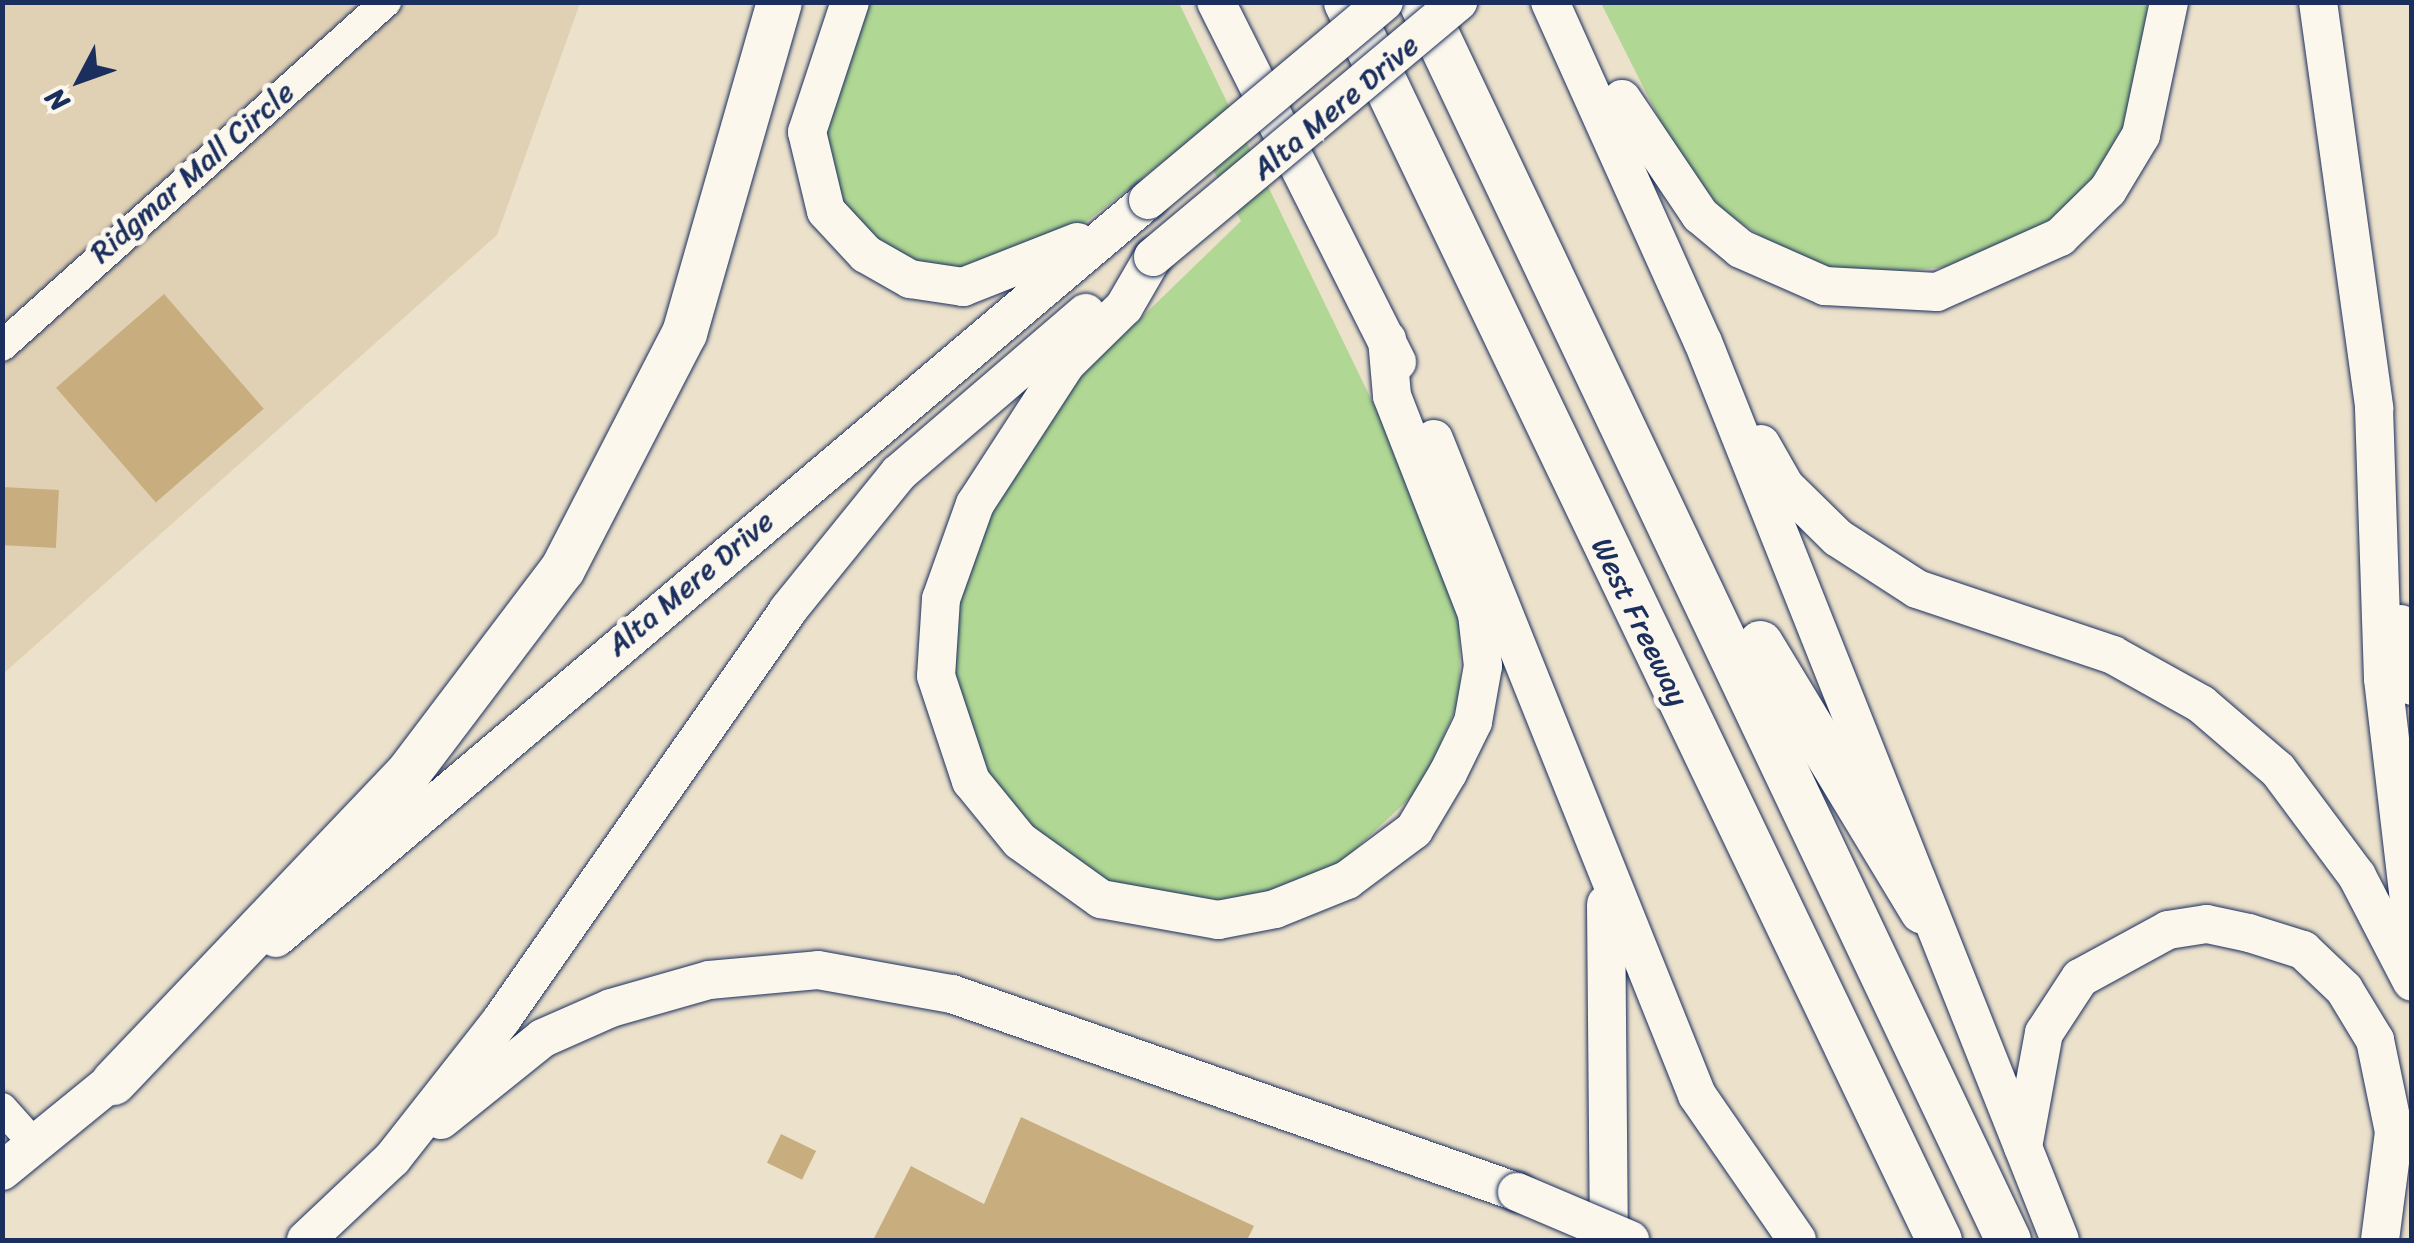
<!DOCTYPE html>
<style>
body{margin:0}
#map{position:relative;width:2414px;height:1243px;overflow:hidden;background:#ece1cb;font-family:Sriracha,sans-serif}
div>[style]{position:absolute}
[style*='--x']{left:calc(var(--x)*1px);top:calc(var(--y)*1px);width:calc(var(--w)*1px);rotate:calc(var(--a)*1deg)}
.built>*{inset:0;background:#e1d1b4}
.green>*{inset:0;background:#b0d793}
.building>*{inset:0;background:#c8ad7e;transform-origin:0 0}
.roads{filter:drop-shadow(0 0 2px #1b2f5e) drop-shadow(0 0 2px #1b2f5e)}
.minor>*{height:30px;margin:-15px;padding:0 15px;transform-origin:15px;border-radius:15px;background:#fbf7ec}
.major>*{height:38px;margin:-19px;padding:0 19px;transform-origin:19px;border-radius:19px;background:#fbf7ec}
.highway>*{height:45px;margin:-22.5px;padding:0 22.5px;transform-origin:22.5px;border-radius:22.5px;background:#fbf7ec}
.bridges{filter:drop-shadow(0 0 2px #1b2f5e) drop-shadow(0 0 2px #1b2f5e)}
.major-bridge>*{height:38px;margin:-19px;padding:0 19px;transform-origin:19px;border-radius:19px;background:#fbf7ec}
span{translate:-50% -50%;white-space:nowrap;text-align:center;line-height:1.15;-webkit-text-stroke:10px #fbf7ec;paint-order:stroke}
.street-label{font-size:30px;color:#1b2f5e}
.frame{position:absolute;inset:0;border:5px solid #1b2f5e;pointer-events:none}
.north{position:absolute;left:30px;top:30px;width:100px;height:100px;-webkit-text-stroke:8px #fbf7ec;paint-order:stroke;rotate:229deg;font-size:28px;font-weight:700;line-height:40px;text-align:center;color:#1b2f5e}
.north::after{content:'';display:block;margin:auto;width:35px;height:45px;background:#1b2f5e;clip-path:polygon(50% 0,100% 100%,50% 72%,0 100%)}
</style>
<div id="map">
<div class="built">
<i style="clip-path:polygon(3px 3px,580px 3px,497px 235px,3px 674px)"></i>
</div>
<div class="green">
<i style="clip-path:polygon(867px 3px,1179px 3px,1439px 539px,1459px 605px,1460px 698px,1422px 787px,1324px 878px,1213px 908px,1106px 887px,1017px 821px,979px 767px,951px 683px,956px 590px,1001px 495px,1046px 410px,1241px 221px,1195px 137px,1064px 239px,948px 271px,903px 263px,840px 207px,826px 165px,825px 94px)"></i>
<i style="clip-path:polygon(1601px 3px,2147px 3px,2148px 61px,2125px 131px,2094px 185px,2031px 235px,1970px 265px,1844px 276px,1794px 258px,1723px 211px,1676px 152px)"></i>
</div>
<div class="building">
<i style="left:164px;top:294px;width:152px;height:143px;rotate:49deg"></i>
<i style="left:2px;top:487px;width:57px;height:58px;rotate:3deg"></i>
<i style="clip-path:polygon(1021px 1117px,1254px 1226px,1247px 1240px,873px 1240px,911px 1166px,984px 1204px)"></i>
<i style="left:781px;top:1134px;width:39px;height:32px;rotate:26deg"></i>
</div>
<div class="roads">
<div class="minor">
<i style="--x:2;--y:346;--w:516;--a:-41.86"></i>
<i style="--x:2;--y:1108;--w:50;--a:48.3"></i>
</div>
<div class="major">
<i style="--x:850;--y:2;--w:137;--a:108.3"></i>
<i style="--x:807;--y:132;--w:81;--a:76.5"></i>
<i style="--x:826;--y:211;--w:59;--a:47.1"></i>
<i style="--x:866;--y:254;--w:51;--a:29.6"></i>
<i style="--x:910;--y:279;--w:54;--a:8.6"></i>
<i style="--x:963;--y:287;--w:123;--a:-21.5"></i>
<i style="--x:1216;--y:2;--w:403;--a:63.3"></i>
<i style="--x:1550;--y:2;--w:373;--a:65.8"></i>
<i style="--x:1703;--y:342;--w:966;--a:68.32"></i>
<i style="--x:2318;--y:2;--w:410;--a:82.1"></i>
<i style="--x:2374;--y:408;--w:271;--a:88.1"></i>
<i style="--x:2383;--y:679;--w:250;--a:83.3"></i>
<i style="--x:1622;--y:99;--w:140;--a:56.1"></i>
<i style="--x:1700;--y:215;--w:53;--a:39.7"></i>
<i style="--x:1741;--y:249;--w:92;--a:23.8"></i>
<i style="--x:1825;--y:286;--w:112;--a:3.1"></i>
<i style="--x:1937;--y:292;--w:135;--a:-24.1"></i>
<i style="--x:2060;--y:237;--w:67;--a:-44.4"></i>
<i style="--x:2108;--y:190;--w:64;--a:-59"></i>
<i style="--x:2141;--y:135;--w:136;--a:-78.1"></i>
<i style="--x:1153;--y:257;--w:58;--a:120.1"></i>
<i style="--x:1124;--y:307;--w:81;--a:135.5"></i>
<i style="--x:1066;--y:364;--w:167;--a:123"></i>
<i style="--x:975;--y:504;--w:101;--a:109.7"></i>
<i style="--x:941;--y:599;--w:77;--a:93.7"></i>
<i style="--x:936;--y:676;--w:111;--a:71.6"></i>
<i style="--x:971;--y:781;--w:77;--a:50.8"></i>
<i style="--x:1020;--y:841;--w:100;--a:35.6"></i>
<i style="--x:1101;--y:899;--w:119;--a:10.2"></i>
<i style="--x:1218;--y:920;--w:58;--a:-10.9"></i>
<i style="--x:1275;--y:909;--w:78;--a:-21.9"></i>
<i style="--x:1347;--y:880;--w:84;--a:-36.7"></i>
<i style="--x:1414;--y:830;--w:66;--a:-59.2"></i>
<i style="--x:1448;--y:773;--w:57;--a:-63.9"></i>
<i style="--x:1473;--y:722;--w:57;--a:-79.9"></i>
<i style="--x:1483;--y:666;--w:52;--a:-96.6"></i>
<i style="--x:1477;--y:614;--w:234;--a:-111.3"></i>
<i style="--x:1392;--y:396;--w:57;--a:-95"></i>
<i style="--x:1434;--y:439;--w:707;--a:68.15"></i>
<i style="--x:1697;--y:1095;--w:176;--a:55.4"></i>
<i style="--x:1761;--y:444;--w:48;--a:60.3"></i>
<i style="--x:1785;--y:486;--w:74;--a:44.5"></i>
<i style="--x:1838;--y:538;--w:94;--a:32.8"></i>
<i style="--x:1917;--y:589;--w:207;--a:18.6"></i>
<i style="--x:2113;--y:655;--w:101;--a:29.1"></i>
<i style="--x:2201;--y:704;--w:101;--a:40.6"></i>
<i style="--x:2278;--y:770;--w:132;--a:53.3"></i>
<i style="--x:2357;--y:876;--w:119;--a:62.6"></i>
<i style="--x:2401;--y:624;--w:63;--a:79.9"></i>
<i style="--x:1606;--y:904;--w:336;--a:89.5"></i>
<i style="--x:276;--y:938;--w:1142;--a:-40.24"></i>
<i style="--x:441;--y:1120;--w:131;--a:-38.8"></i>
<i style="--x:543;--y:1038;--w:74;--a:-23.8"></i>
<i style="--x:611;--y:1008;--w:102;--a:-15.9"></i>
<i style="--x:709;--y:980;--w:109;--a:-5.2"></i>
<i style="--x:818;--y:970;--w:136;--a:10.2"></i>
<i style="--x:952;--y:994;--w:599;--a:19.31"></i>
<i style="--x:2023;--y:1147;--w:116;--a:-79.6"></i>
<i style="--x:2044;--y:1033;--w:66;--a:-56.8"></i>
<i style="--x:2080;--y:978;--w:100;--a:-28.6"></i>
<i style="--x:2168;--y:930;--w:39;--a:-9"></i>
<i style="--x:2207;--y:924;--w:43;--a:12.1"></i>
<i style="--x:2249;--y:933;--w:57;--a:17.5"></i>
<i style="--x:2303;--y:950;--w:57;--a:43.6"></i>
<i style="--x:2344;--y:989;--w:60;--a:58.7"></i>
<i style="--x:2375;--y:1040;--w:94;--a:78.3"></i>
<i style="--x:2394;--y:1132;--w:109;--a:97.4"></i>
<i style="--x:2;--y:1171;--w:169;--a:-39.2"></i>
<i style="--x:306;--y:1240;--w:118;--a:-43.3"></i>
<i style="--x:392;--y:1159;--w:178;--a:-51.8"></i>
<i style="--x:502;--y:1019;--w:499;--a:-55"></i>
<i style="--x:788;--y:610;--w:176;--a:-51"></i>
<i style="--x:899;--y:473;--w:246;--a:-40.6"></i>
</div>
<div class="highway">
<i style="--x:1346;--y:2;--w:1373;--a:64.41"></i>
<i style="--x:1421;--y:2;--w:1370;--a:64.63"></i>
<i style="--x:1760;--y:643;--w:313;--a:58.8"></i>
<i style="--x:113;--y:1082;--w:429;--a:-46.4"></i>
<i style="--x:409;--y:771;--w:253;--a:-52.9"></i>
<i style="--x:562;--y:569;--w:266;--a:-62.7"></i>
<i style="--x:684;--y:333;--w:344;--a:-74"></i>
</div>
</div>
<div class="bridges">
<div class="major-bridge">
<i style="--x:1148;--y:200;--w:308;--a:-40"></i>
<i style="--x:1153;--y:257;--w:398;--a:-39.9"></i>
<i style="--x:1517;--y:1192;--w:123;--a:23"></i>
</div>
</div>
<div class="street-label">
<span style="left:1335px;top:107px;rotate:-40deg">Alta Mere Drive</span>
<span style="left:192px;top:172px;rotate:-41deg">Ridgmar Mall Circle</span>
<span style="left:690px;top:583px;rotate:-40deg">Alta Mere Drive</span>
<span style="left:1640px;top:622px;rotate:64deg">West Freeway</span>
</div>
<div class="frame"></div>
<div class="north">N</div>
</div>
